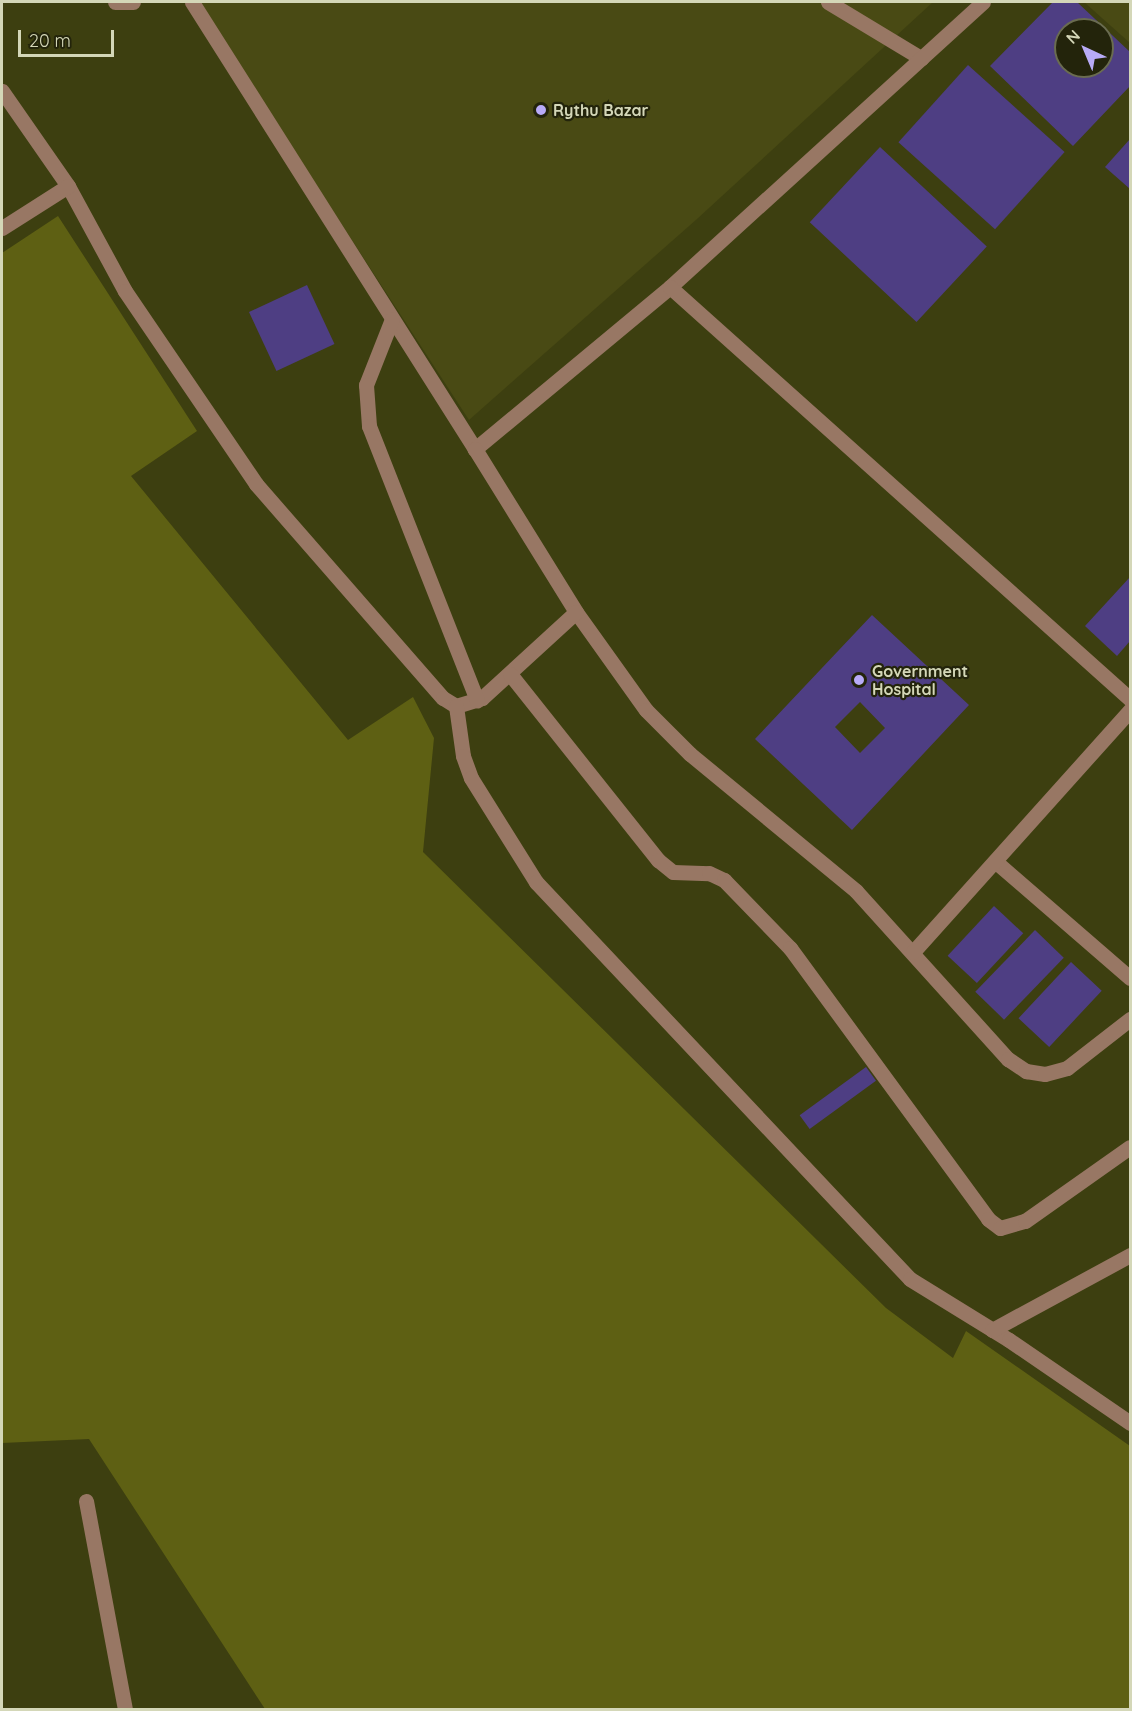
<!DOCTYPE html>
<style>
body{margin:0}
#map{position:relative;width:1132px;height:1711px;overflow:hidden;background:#3d3f10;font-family:Quicksand,sans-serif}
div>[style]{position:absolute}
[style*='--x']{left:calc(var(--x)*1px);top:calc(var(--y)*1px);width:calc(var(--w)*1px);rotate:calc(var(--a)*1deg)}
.built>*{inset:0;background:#494a14}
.green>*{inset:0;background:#5e6013}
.building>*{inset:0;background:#4e3e83;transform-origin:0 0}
.minor>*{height:15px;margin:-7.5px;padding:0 7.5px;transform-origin:7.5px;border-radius:7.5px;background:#987764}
.dots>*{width:16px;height:16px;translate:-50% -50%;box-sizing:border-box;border:3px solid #23240b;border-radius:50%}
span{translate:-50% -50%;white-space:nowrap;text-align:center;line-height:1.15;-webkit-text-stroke:4.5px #23240b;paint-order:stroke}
.poi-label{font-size:16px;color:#d4d7b8;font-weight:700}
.left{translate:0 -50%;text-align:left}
.frame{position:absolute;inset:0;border:3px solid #d4d7b8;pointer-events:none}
.north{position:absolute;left:1054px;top:18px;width:60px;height:60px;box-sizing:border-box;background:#23240b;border:2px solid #6a6c50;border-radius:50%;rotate:316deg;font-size:16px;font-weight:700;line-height:24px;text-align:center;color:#d4d7b8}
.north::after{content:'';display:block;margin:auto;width:21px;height:27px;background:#b8abf7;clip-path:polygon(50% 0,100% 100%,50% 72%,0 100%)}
.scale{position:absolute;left:18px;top:30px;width:96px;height:27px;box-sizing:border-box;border:3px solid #d4d7b8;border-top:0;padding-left:8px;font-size:18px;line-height:21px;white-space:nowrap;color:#d4d7b8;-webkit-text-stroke:4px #23240b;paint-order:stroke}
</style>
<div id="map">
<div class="built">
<i style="clip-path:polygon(197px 2px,933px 2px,697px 219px,469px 420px)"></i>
<i style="clip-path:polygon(1084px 2px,1130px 2px,1130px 43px)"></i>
</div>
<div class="green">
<i style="clip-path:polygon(58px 216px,197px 431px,131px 476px,348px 740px,413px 697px,434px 738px,423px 852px,886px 1308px,953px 1358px,966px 1331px,1130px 1446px,1130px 1709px,265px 1709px,89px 1439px,2px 1443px,2px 253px)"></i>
</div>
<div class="building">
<i style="clip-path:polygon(evenodd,1053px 2px,1077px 2px,1130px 52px,1130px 86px,1073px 146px,990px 66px,1053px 2px,1066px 30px,1102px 30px,1102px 66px,1066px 66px,1066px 30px)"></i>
<i style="left:968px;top:65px;width:130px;height:104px;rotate:42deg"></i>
<i style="clip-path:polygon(1130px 139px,1130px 189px,1105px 167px)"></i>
<i style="left:880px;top:147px;width:146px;height:103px;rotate:43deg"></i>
<i style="left:307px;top:285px;width:65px;height:64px;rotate:65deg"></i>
<i style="clip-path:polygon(1130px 577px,1130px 641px,1117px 656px,1085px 626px)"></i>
<i style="clip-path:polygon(evenodd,872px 615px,969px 705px,852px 830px,755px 739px,872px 615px,860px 702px,885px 728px,860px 753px,835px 727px,860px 702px)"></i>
<i style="left:994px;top:906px;width:40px;height:68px;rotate:43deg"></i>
<i style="left:1035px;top:930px;width:40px;height:86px;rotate:44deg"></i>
<i style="left:1071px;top:962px;width:42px;height:77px;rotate:43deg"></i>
<i style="left:866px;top:1067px;width:17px;height:82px;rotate:54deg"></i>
</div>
<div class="minor">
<i style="--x:115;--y:2;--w:18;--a:0"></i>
<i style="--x:192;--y:2;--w:529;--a:57.66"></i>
<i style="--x:828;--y:2;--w:109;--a:31.1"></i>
<i style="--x:983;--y:2;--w:423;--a:137.7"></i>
<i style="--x:670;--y:287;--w:254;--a:140.3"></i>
<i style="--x:475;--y:449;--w:192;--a:58.2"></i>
<i style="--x:576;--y:612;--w:120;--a:54.5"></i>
<i style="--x:646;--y:710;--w:62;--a:45"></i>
<i style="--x:690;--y:754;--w:215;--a:39.5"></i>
<i style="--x:856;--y:891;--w:227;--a:47.9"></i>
<i style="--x:1008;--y:1059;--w:22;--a:34"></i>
<i style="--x:1026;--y:1071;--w:19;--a:9"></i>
<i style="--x:1045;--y:1074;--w:23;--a:-15"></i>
<i style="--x:1067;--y:1068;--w:80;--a:-37.9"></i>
<i style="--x:2;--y:91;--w:116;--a:55.2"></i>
<i style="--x:68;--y:186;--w:119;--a:61.5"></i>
<i style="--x:125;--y:291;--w:233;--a:55.8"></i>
<i style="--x:256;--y:484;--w:284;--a:48.9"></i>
<i style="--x:443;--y:698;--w:15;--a:32"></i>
<i style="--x:456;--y:706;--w:27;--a:-17"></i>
<i style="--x:482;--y:698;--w:127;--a:-42.5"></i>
<i style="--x:2;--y:228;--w:78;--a:-32.5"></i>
<i style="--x:670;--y:287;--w:618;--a:41.85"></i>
<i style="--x:392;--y:319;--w:71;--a:111.5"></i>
<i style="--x:366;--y:385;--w:41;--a:85.8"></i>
<i style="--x:369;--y:426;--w:295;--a:68.5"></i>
<i style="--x:510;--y:674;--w:238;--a:51.5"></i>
<i style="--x:658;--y:860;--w:19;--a:39"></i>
<i style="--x:673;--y:872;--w:36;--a:2"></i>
<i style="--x:709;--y:873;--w:17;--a:25"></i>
<i style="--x:724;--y:880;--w:95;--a:45.9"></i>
<i style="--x:790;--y:948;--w:336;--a:53.8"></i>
<i style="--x:988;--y:1219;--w:15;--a:37"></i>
<i style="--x:1000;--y:1228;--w:26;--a:-16"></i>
<i style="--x:1025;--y:1221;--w:128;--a:-35.2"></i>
<i style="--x:456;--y:706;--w:50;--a:82"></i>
<i style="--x:463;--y:756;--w:23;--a:70"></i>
<i style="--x:471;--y:778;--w:123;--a:58"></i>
<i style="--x:536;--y:882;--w:545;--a:46.71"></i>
<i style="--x:910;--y:1279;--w:116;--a:31.6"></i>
<i style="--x:1009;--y:1340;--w:147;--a:34.4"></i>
<i style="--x:996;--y:862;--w:177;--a:40.9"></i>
<i style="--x:913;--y:952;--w:325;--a:-48.1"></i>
<i style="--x:992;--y:1330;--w:157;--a:-28.5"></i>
<i style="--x:86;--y:1501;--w:213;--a:79.4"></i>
</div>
<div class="dots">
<i style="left:541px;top:110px;background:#b8abf7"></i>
<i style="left:859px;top:680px;background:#b8abf7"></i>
</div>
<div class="poi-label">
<span class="left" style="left:553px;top:110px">Rythu Bazar</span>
<span class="left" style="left:872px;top:680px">Government<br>Hospital</span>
</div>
<div class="frame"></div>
<div class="north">N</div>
<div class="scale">20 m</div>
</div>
